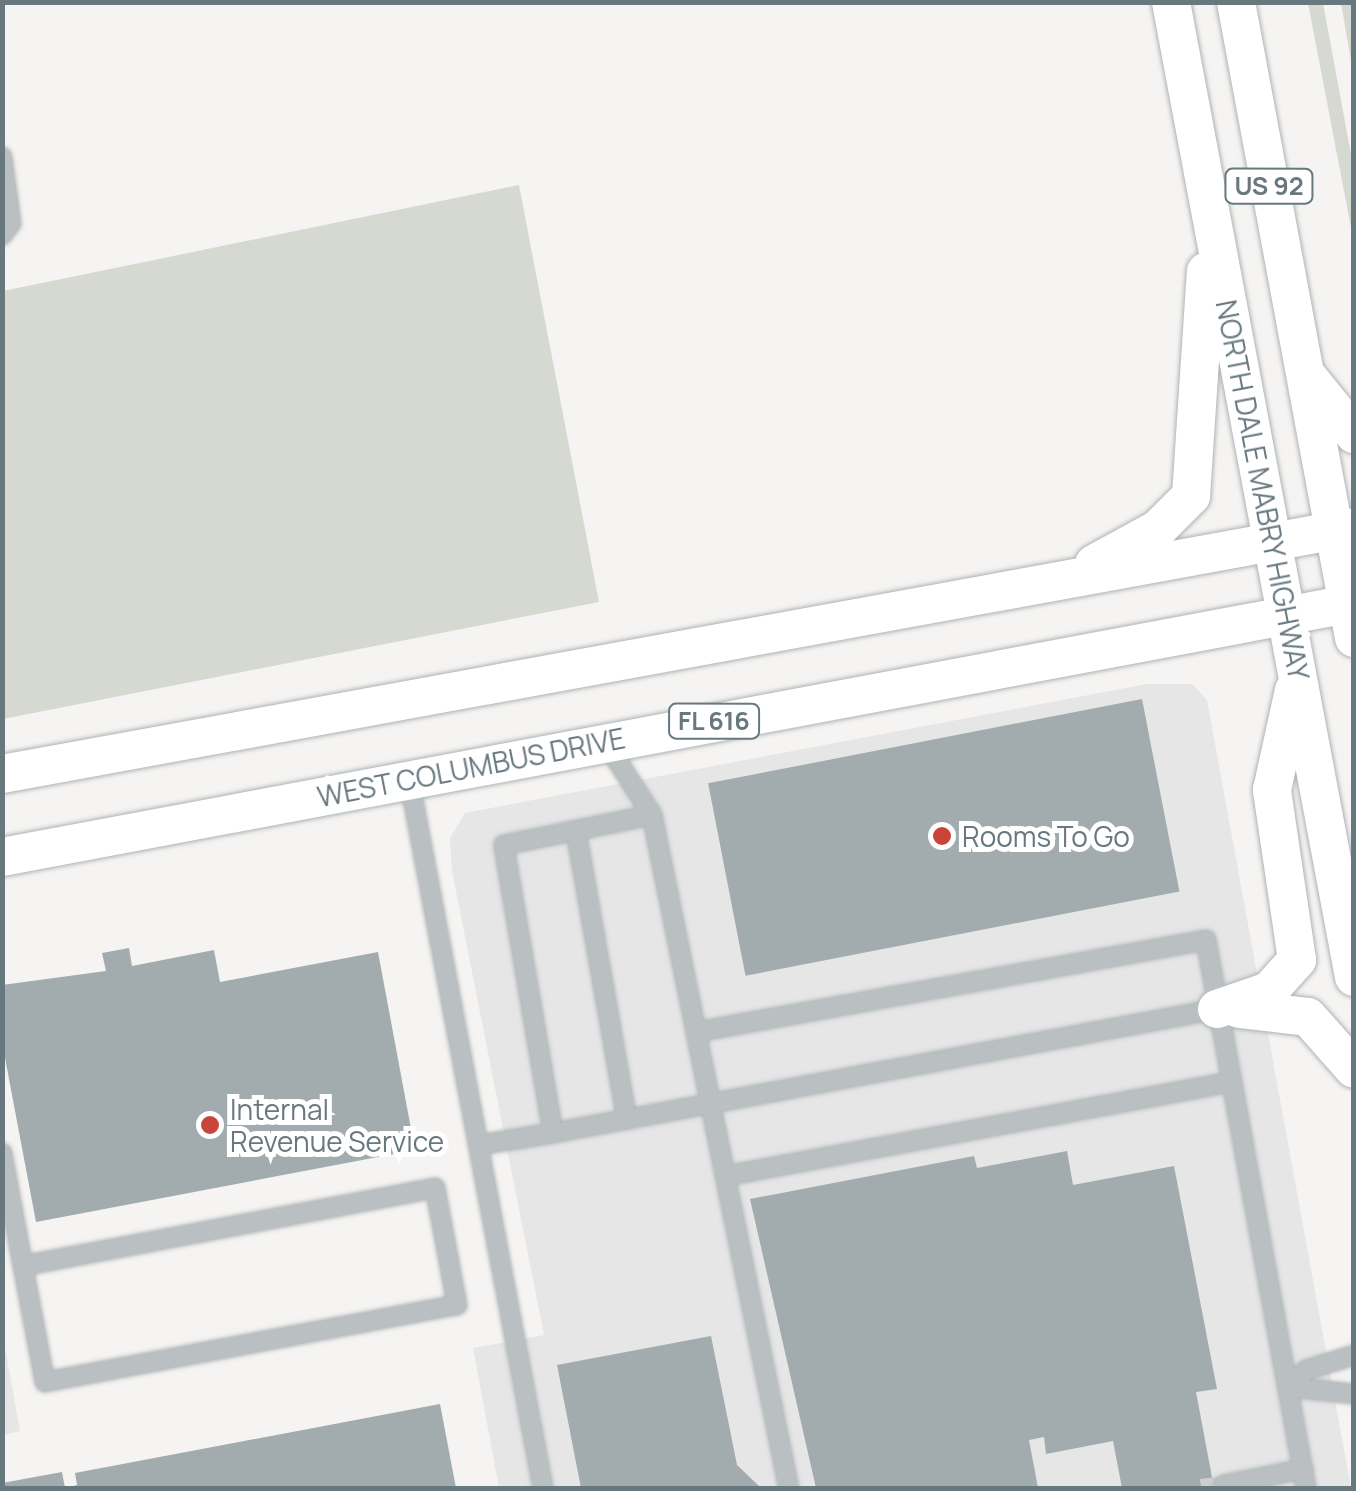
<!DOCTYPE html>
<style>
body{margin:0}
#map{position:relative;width:1356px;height:1491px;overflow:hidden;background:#f5f4f2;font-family:Manrope,sans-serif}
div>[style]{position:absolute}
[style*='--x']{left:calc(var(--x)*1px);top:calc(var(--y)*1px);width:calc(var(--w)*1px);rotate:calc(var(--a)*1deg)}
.built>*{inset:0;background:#e5e6e5}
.green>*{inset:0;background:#d5d9d1}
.building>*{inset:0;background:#a2abae;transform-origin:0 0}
.minor-tunnel>*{height:18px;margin-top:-9px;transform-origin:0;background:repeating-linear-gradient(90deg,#cbcfd0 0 18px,transparent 0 27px)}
.roads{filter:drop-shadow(0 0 2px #aeb3b5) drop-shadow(0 0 2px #aeb3b5)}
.minor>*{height:18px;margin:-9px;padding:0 9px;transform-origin:9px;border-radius:9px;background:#babfc1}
.major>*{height:38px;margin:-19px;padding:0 19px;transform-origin:19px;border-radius:19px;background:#fff}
.dots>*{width:28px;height:28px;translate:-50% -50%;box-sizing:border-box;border:5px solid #fff;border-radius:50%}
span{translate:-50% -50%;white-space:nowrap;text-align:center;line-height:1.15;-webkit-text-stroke:10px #fff;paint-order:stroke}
.shield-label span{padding:2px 8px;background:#fff;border:2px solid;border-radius:8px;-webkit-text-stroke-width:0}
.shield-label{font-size:25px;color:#68787f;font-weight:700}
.street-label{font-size:28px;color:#68787f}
.poi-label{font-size:28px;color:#68787f}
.left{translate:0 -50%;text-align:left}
.frame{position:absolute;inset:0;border:5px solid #68787f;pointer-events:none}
</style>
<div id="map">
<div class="built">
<i style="clip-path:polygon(1147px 684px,1192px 684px,1207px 700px,1351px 1488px,499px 1488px,473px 1348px,544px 1335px,452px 871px,450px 838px,465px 813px)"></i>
<i style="clip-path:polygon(3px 1336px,20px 1431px,3px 1435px,2px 1435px)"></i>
</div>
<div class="green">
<i style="clip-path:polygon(1308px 3px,1323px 3px,1353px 165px,1353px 238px)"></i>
<i style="clip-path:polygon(1341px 3px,1353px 3px,1353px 72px)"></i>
<i style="clip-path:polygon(519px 185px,599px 602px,3px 719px,3px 291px)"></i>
</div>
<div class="building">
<i style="left:1142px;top:699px;width:196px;height:442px;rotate:79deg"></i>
<i style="clip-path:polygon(129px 948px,132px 966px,214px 950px,220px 982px,378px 952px,415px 1150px,36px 1222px,2px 1042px,2px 985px,106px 971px,102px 953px)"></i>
<i style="clip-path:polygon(1067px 1151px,1073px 1185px,1174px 1166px,1217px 1389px,1196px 1392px,1214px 1488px,1122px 1488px,1113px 1441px,1046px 1454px,1044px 1437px,1029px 1440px,1038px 1488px,816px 1488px,750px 1199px,974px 1156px,977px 1168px)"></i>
<i style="clip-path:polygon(711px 1336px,737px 1465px,761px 1488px,581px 1488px,557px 1365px)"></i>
<i style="clip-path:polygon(440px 1404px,456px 1488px,67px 1488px,77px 1485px,75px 1473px)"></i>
<i style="clip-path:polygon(62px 1472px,65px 1488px,2px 1488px,2px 1483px)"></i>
</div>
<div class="minor-tunnel">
<i style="--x:1201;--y:1488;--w:23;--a:-7"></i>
</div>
<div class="roads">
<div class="minor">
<i style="--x:2;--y:157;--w:67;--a:82.2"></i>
<i style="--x:11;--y:223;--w:15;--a:127"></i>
<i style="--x:409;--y:778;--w:723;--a:79.31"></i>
<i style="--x:652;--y:815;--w:221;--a:78.5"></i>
<i style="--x:696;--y:1032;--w:518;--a:-10.23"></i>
<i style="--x:1206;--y:940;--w:557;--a:79.66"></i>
<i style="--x:576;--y:831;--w:293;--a:80"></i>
<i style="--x:696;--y:1032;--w:465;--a:78.5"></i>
<i style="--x:553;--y:1133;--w:675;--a:-10.58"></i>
<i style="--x:479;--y:1145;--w:75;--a:-9.2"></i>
<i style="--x:553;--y:1133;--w:292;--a:-99.7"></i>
<i style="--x:504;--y:845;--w:151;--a:-11.5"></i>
<i style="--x:652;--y:815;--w:85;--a:-122.6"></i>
<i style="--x:2;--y:1153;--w:115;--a:79.5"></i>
<i style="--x:23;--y:1266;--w:118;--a:79.3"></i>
<i style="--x:45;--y:1382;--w:419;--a:-10.6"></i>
<i style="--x:457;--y:1305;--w:119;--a:-100.6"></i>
<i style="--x:435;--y:1188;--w:419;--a:169.3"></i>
<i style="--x:725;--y:1176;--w:515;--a:-10.52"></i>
<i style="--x:1289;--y:1387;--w:24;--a:-45"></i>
<i style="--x:1306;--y:1370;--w:50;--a:-17.4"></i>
<i style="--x:1289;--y:1387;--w:65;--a:6.1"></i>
<i style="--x:1224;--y:1485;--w:81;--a:-11.4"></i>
</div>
<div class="major">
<i style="--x:1171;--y:2;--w:992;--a:79.37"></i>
<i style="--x:1236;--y:2;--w:647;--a:79.49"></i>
<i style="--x:1307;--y:376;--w:75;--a:51"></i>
<i style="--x:1094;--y:564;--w:73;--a:-28.7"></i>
<i style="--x:1158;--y:529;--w:47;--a:-45"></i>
<i style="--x:1191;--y:496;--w:225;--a:-86.2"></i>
<i style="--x:2;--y:774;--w:1374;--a:-10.35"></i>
<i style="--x:2;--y:857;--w:1376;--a:-10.64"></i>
<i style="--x:1217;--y:1009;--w:55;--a:-19.1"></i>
<i style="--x:1269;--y:991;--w:42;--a:-47.9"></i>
<i style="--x:1297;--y:960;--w:172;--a:-98.4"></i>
<i style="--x:1272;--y:790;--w:102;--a:-77.6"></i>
<i style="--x:1239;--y:1009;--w:69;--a:6.6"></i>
<i style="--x:1308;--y:1017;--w:69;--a:48.5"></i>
</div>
</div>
<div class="dots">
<i style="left:942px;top:836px;background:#cb443b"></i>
<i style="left:210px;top:1125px;background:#cb443b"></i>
</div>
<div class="shield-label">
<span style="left:1269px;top:186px">US 92</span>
<span style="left:714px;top:721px">FL 616</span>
</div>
<div class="street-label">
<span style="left:1263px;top:490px;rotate:79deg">NORTH DALE MABRY HIGHWAY</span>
<span style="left:471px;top:767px;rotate:-11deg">WEST COLUMBUS DRIVE</span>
</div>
<div class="poi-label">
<span class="left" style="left:962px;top:836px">Rooms To Go</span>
<span class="left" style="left:230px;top:1125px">Internal<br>Revenue Service</span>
</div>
<div class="frame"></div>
</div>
